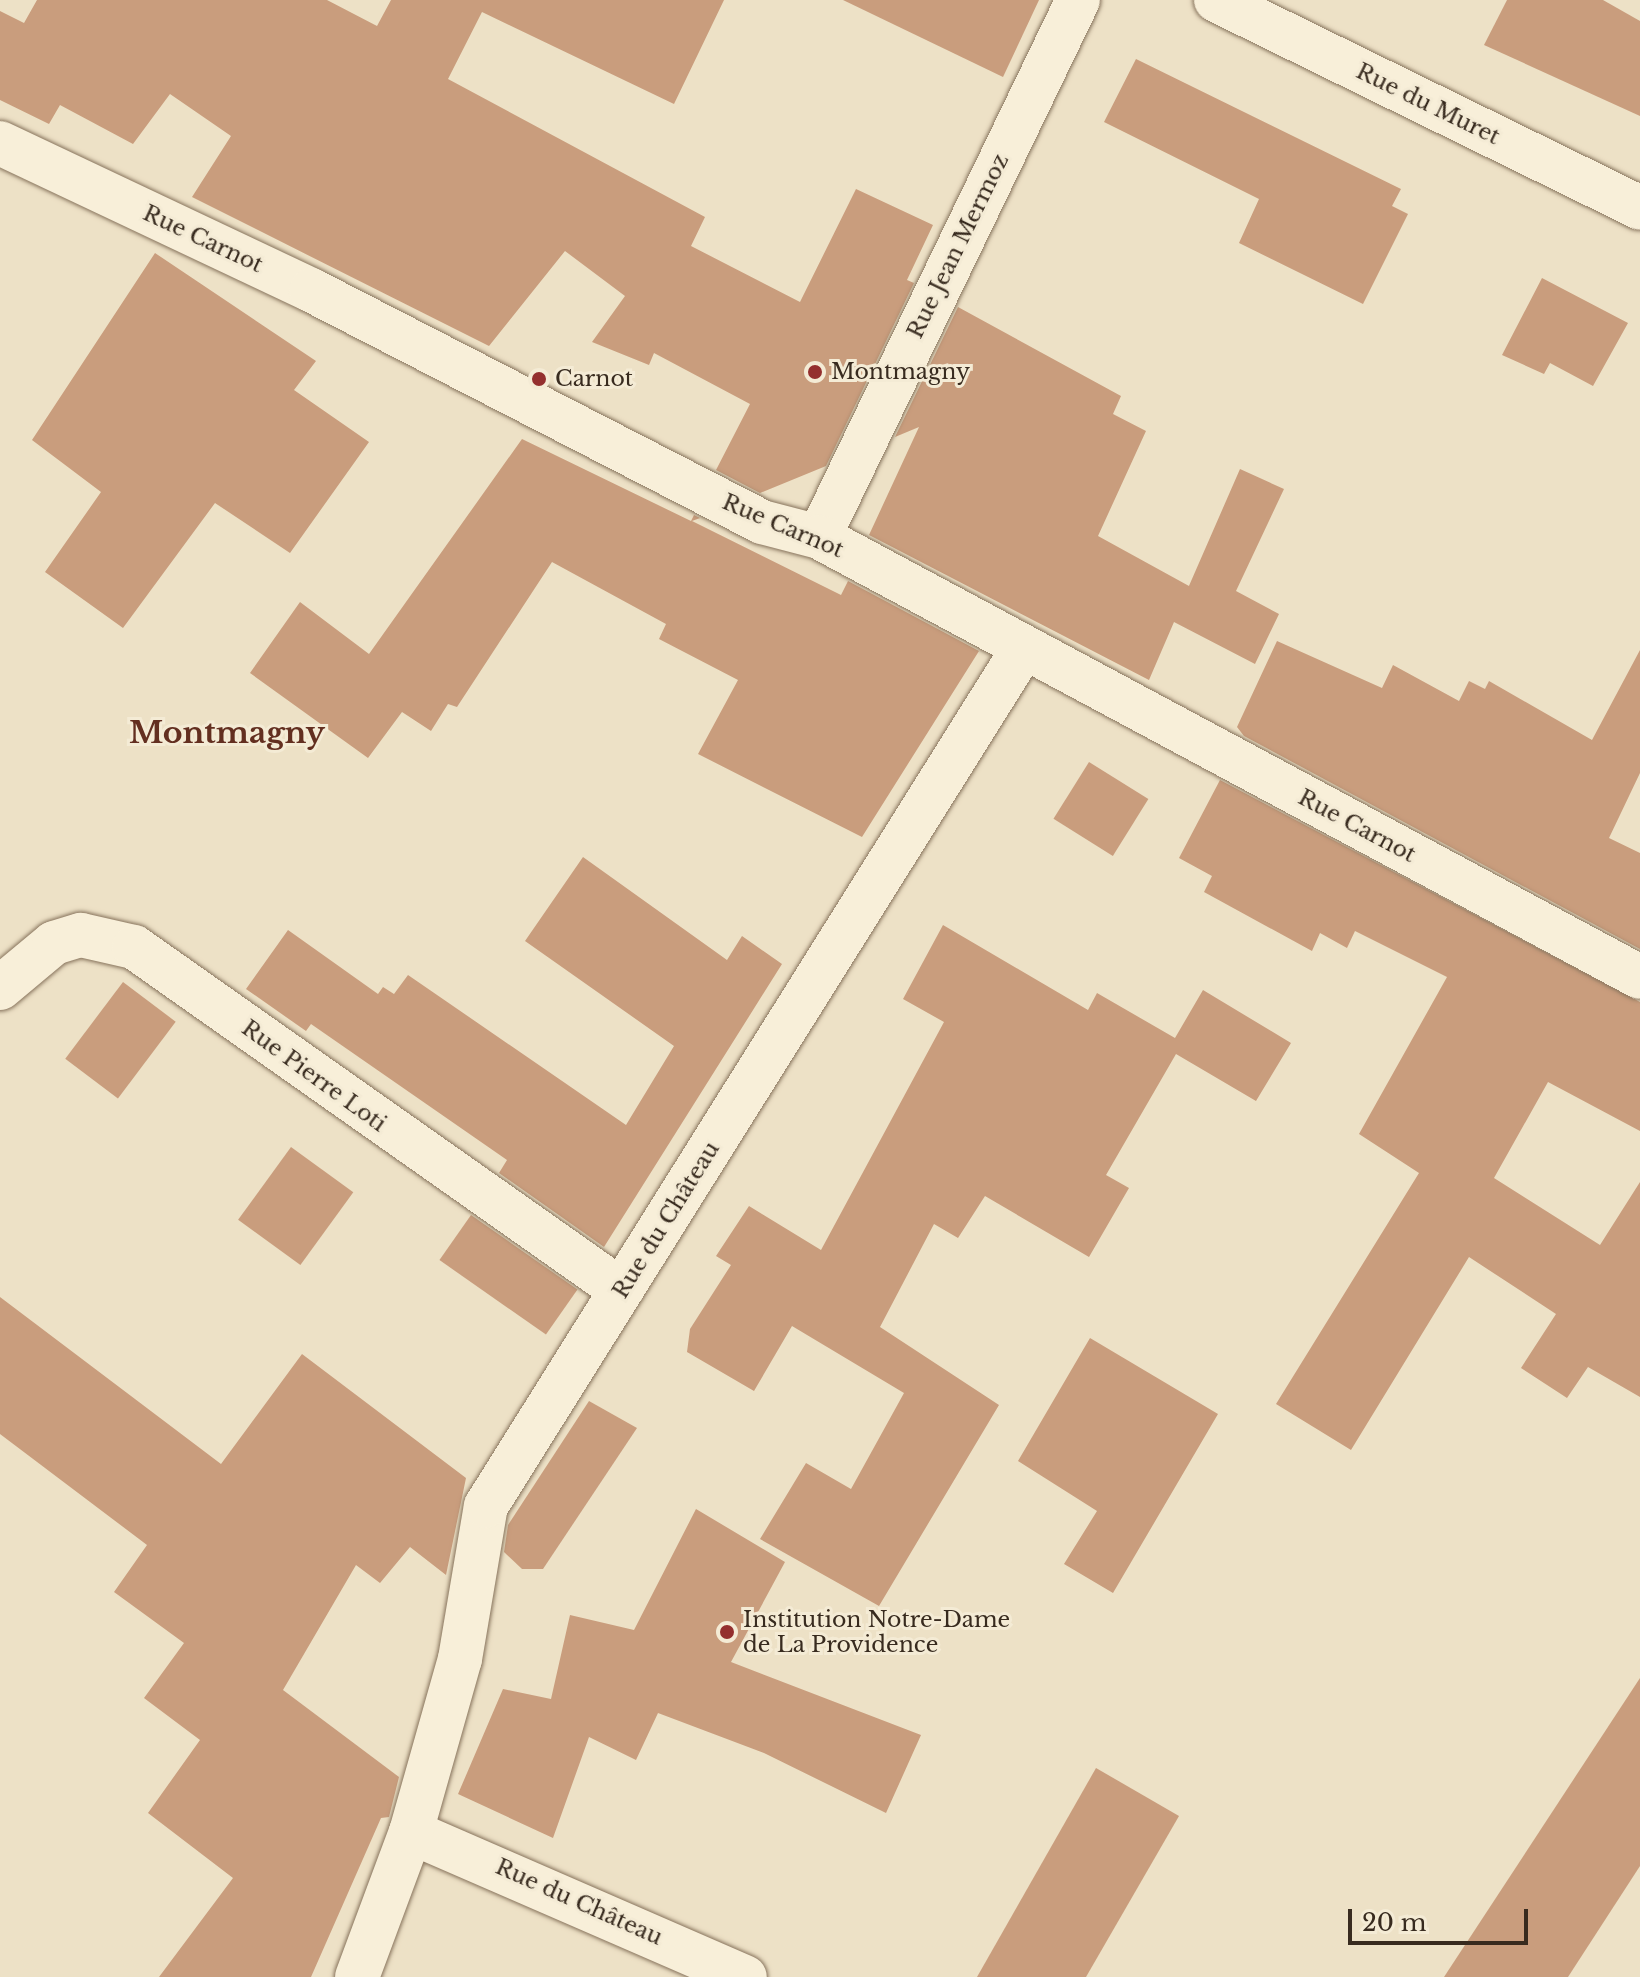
<!DOCTYPE html>
<meta charset="utf-8">
<style>
body{margin:0}
#map{position:relative;width:1640px;height:1977px;overflow:hidden;background:#ede1c6;font-family:"Libre Baskerville",serif}
div>[style]{position:absolute}
[style*='--x']{left:calc(var(--x)*1px);top:calc(var(--y)*1px);width:calc(var(--w)*1px);rotate:calc(var(--a)*1deg)}
.building>*{inset:0;background:#c99d7d;transform-origin:0 0}
.roads{filter:drop-shadow(0 0 2px #87735c) drop-shadow(0 0 2px #87735c)}
.street>*{height:44px;margin:-22px;padding:0 22px;transform-origin:22px;border-radius:22px;background:#f8efd9}
.secondary>*{height:44px;margin:-22px;padding:0 22px;transform-origin:22px;border-radius:22px;background:#f8efd9}
.dots>*{width:22px;height:22px;translate:-50% -50%;box-sizing:border-box;border:4px solid #f4ebd5;border-radius:50%}
span{translate:-50% -50%;white-space:nowrap;text-align:center;line-height:1.15;-webkit-text-stroke:6px #f4ebd5;paint-order:stroke}
.street-label{font-size:22px;color:#382b1f}
.poi-label{font-size:22px;color:#382b1f}
.left{translate:0 -50%;text-align:left}
.district-label{font-size:30px;color:#632f20;font-weight:700}
.scale{position:absolute;left:1348px;top:1909px;width:180px;height:36px;box-sizing:border-box;border:4px solid #382b1f;border-top:0;padding-left:10px;font-size:24px;line-height:28px;white-space:nowrap;color:#382b1f;-webkit-text-stroke:6px #f4ebd5;paint-order:stroke}
</style>
<div id="map">
<div class="building">
<i style="clip-path:polygon(37px 0,327px 0,377px 26px,391px 0,724px 0,674px 104px,482px 12px,448px 79px,705px 217px,691px 246px,800px 302px,856px 189px,933px 225px,907px 280px,914px 283px,826px 466px,760px 493px,716px 470px,750px 404px,654px 353px,649px 365px,592px 342px,625px 296px,565px 251px,489px 346px,192px 197px,231px 136px,170px 94px,133px 144px,60px 105px,49px 124px,0 100px,0 11px,24px 23px)"></i>
<i style="clip-path:polygon(843px 0,1039px 0,1003px 77px)"></i>
<i style="clip-path:polygon(1507px 0,1603px 0,1640px 21px,1640px 116px,1484px 45px)"></i>
<i style="clip-path:polygon(1136px 59px,1401px 189px,1392px 206px,1408px 214px,1363px 304px,1239px 243px,1259px 199px,1104px 122px)"></i>
<i style="clip-path:polygon(155px 253px,316px 361px,294px 390px,369px 442px,290px 553px,215px 503px,123px 628px,45px 572px,101px 492px,32px 440px)"></i>
<i style="clip-path:polygon(1542px 278px,1628px 323px,1593px 386px,1550px 363px,1544px 374px,1502px 355px)"></i>
<i style="clip-path:polygon(958px 307px,1121px 396px,1113px 414px,1146px 431px,1098px 536px,1189px 586px,1185px 595px,1240px 469px,1284px 489px,1236px 591px,1279px 614px,1255px 664px,1174px 622px,1149px 680px,869px 535px,919px 427px,895px 437px)"></i>
<i style="clip-path:polygon(522px 439px,691px 521px,694px 515px,700px 518px,692px 521px,841px 595px,848px 581px,979px 651px,862px 837px,698px 754px,738px 680px,659px 639px,666px 624px,552px 562px,457px 707px,448px 704px,431px 731px,402px 712px,368px 758px,250px 673px,300px 602px,369px 654px)"></i>
<i style="clip-path:polygon(1277px 641px,1382px 688px,1393px 665px,1459px 701px,1469px 681px,1485px 689px,1489px 681px,1592px 740px,1640px 650px,1640px 773px,1609px 838px,1640px 853px,1640px 949px,1244px 736px,1237px 727px)"></i>
<i style="left:1089px;top:762px;width:70px;height:67px;rotate:32deg"></i>
<i style="clip-path:polygon(1220px 780px,1640px 1002px,1640px 1131px,1548px 1082px,1494px 1178px,1600px 1245px,1640px 1182px,1640px 1397px,1588px 1367px,1567px 1398px,1521px 1368px,1556px 1314px,1469px 1257px,1351px 1450px,1276px 1404px,1419px 1173px,1359px 1134px,1447px 977px,1355px 931px,1347px 948px,1320px 933px,1312px 951px,1204px 892px,1212px 876px,1179px 858px)"></i>
<i style="clip-path:polygon(583px 857px,727px 960px,742px 936px,782px 964px,604px 1247px,499px 1173px,507px 1160px,311px 1024px,306px 1031px,246px 989px,288px 930px,378px 994px,383px 987px,394px 994px,408px 975px,626px 1125px,674px 1046px,525px 941px)"></i>
<i style="clip-path:polygon(943px 925px,1088px 1010px,1097px 993px,1175px 1038px,1203px 990px,1291px 1043px,1256px 1101px,1176px 1054px,1106px 1175px,1129px 1188px,1089px 1257px,985px 1196px,958px 1238px,934px 1224px,880px 1327px,999px 1405px,879px 1606px,760px 1539px,806px 1463px,851px 1489px,904px 1393px,792px 1326px,754px 1391px,687px 1352px,690px 1329px,731px 1265px,716px 1256px,749px 1206px,821px 1250px,944px 1022px,903px 999px)"></i>
<i style="left:123px;top:982px;width:66px;height:96px;rotate:37deg"></i>
<i style="left:291px;top:1147px;width:77px;height:90px;rotate:36deg"></i>
<i style="left:471px;top:1215px;width:130px;height:55px;rotate:35deg"></i>
<i style="clip-path:polygon(0 1297px,221px 1464px,302px 1354px,466px 1478px,446px 1575px,410px 1547px,380px 1583px,356px 1565px,283px 1690px,399px 1777px,389px 1817px,381px 1818px,311px 1977px,159px 1977px,233px 1878px,148px 1813px,200px 1740px,144px 1698px,184px 1643px,114px 1592px,147px 1545px,0 1434px)"></i>
<i style="clip-path:polygon(1090px 1338px,1218px 1414px,1113px 1593px,1064px 1564px,1097px 1511px,1018px 1461px)"></i>
<i style="clip-path:polygon(589px 1401px,637px 1428px,543px 1569px,522px 1569px,504px 1552px,508px 1525px)"></i>
<i style="clip-path:polygon(696px 1509px,785px 1562px,731px 1662px,921px 1735px,886px 1813px,764px 1753px,658px 1713px,636px 1760px,589px 1737px,553px 1838px,458px 1794px,503px 1689px,551px 1699px,570px 1615px,634px 1630px)"></i>
<i style="clip-path:polygon(1640px 1678px,1640px 1866px,1568px 1977px,1444px 1977px)"></i>
<i style="clip-path:polygon(1096px 1768px,1179px 1816px,1086px 1977px,977px 1977px)"></i>
</div>
<div class="roads">
<div class="street">
<i style="--x:1216;--y:0;--w:472;--a:26.1"></i>
<i style="--x:819;--y:537;--w:596;--a:-64.25"></i>
<i style="--x:0;--y:988;--w:70;--a:-39.8"></i>
<i style="--x:54;--y:943;--w:28;--a:-17"></i>
<i style="--x:81;--y:935;--w:54;--a:12.8"></i>
<i style="--x:134;--y:947;--w:596;--a:35.16"></i>
<i style="--x:411;--y:1832;--w:364;--a:23.5"></i>
<i style="--x:357;--y:1977;--w:155;--a:-69.6"></i>
<i style="--x:411;--y:1832;--w:180;--a:-74.2"></i>
<i style="--x:460;--y:1659;--w:155;--a:-80.4"></i>
<i style="--x:486;--y:1506;--w:1011;--a:-57.93"></i>
</div>
<div class="secondary">
<i style="--x:0;--y:143;--w:344;--a:25.3"></i>
<i style="--x:311;--y:290;--w:507;--a:27.22"></i>
<i style="--x:762;--y:522;--w:59;--a:14.7"></i>
<i style="--x:819;--y:537;--w:931;--a:28.19"></i>
</div>
</div>
<div class="dots">
<i style="left:815px;top:372px;background:#942f2e"></i>
<i style="left:539px;top:379px;background:#942f2e"></i>
<i style="left:727px;top:1632px;background:#942f2e"></i>
</div>
<div class="street-label">
<span style="left:1428px;top:104px;rotate:26deg">Rue du Muret</span>
<span style="left:203px;top:239px;rotate:25deg">Rue Carnot</span>
<span style="left:958px;top:246px;rotate:-64deg">Rue Jean Mermoz</span>
<span style="left:783px;top:526px;rotate:23deg">Rue Carnot</span>
<span style="left:1357px;top:826px;rotate:28deg">Rue Carnot</span>
<span style="left:314px;top:1076px;rotate:36deg">Rue Pierre Loti</span>
<span style="left:666px;top:1220px;rotate:-58deg">Rue du Château</span>
<span style="left:579px;top:1902px;rotate:24deg">Rue du Château</span>
</div>
<div class="poi-label">
<span class="left" style="left:831px;top:372px">Montmagny</span>
<span class="left" style="left:555px;top:379px">Carnot</span>
<span class="left" style="left:743px;top:1632px">Institution Notre-Dame<br>de La Providence</span>
</div>
<div class="district-label">
<span style="left:227px;top:733px">Montmagny</span>
</div>
<div class="scale">20 m</div>
</div>
